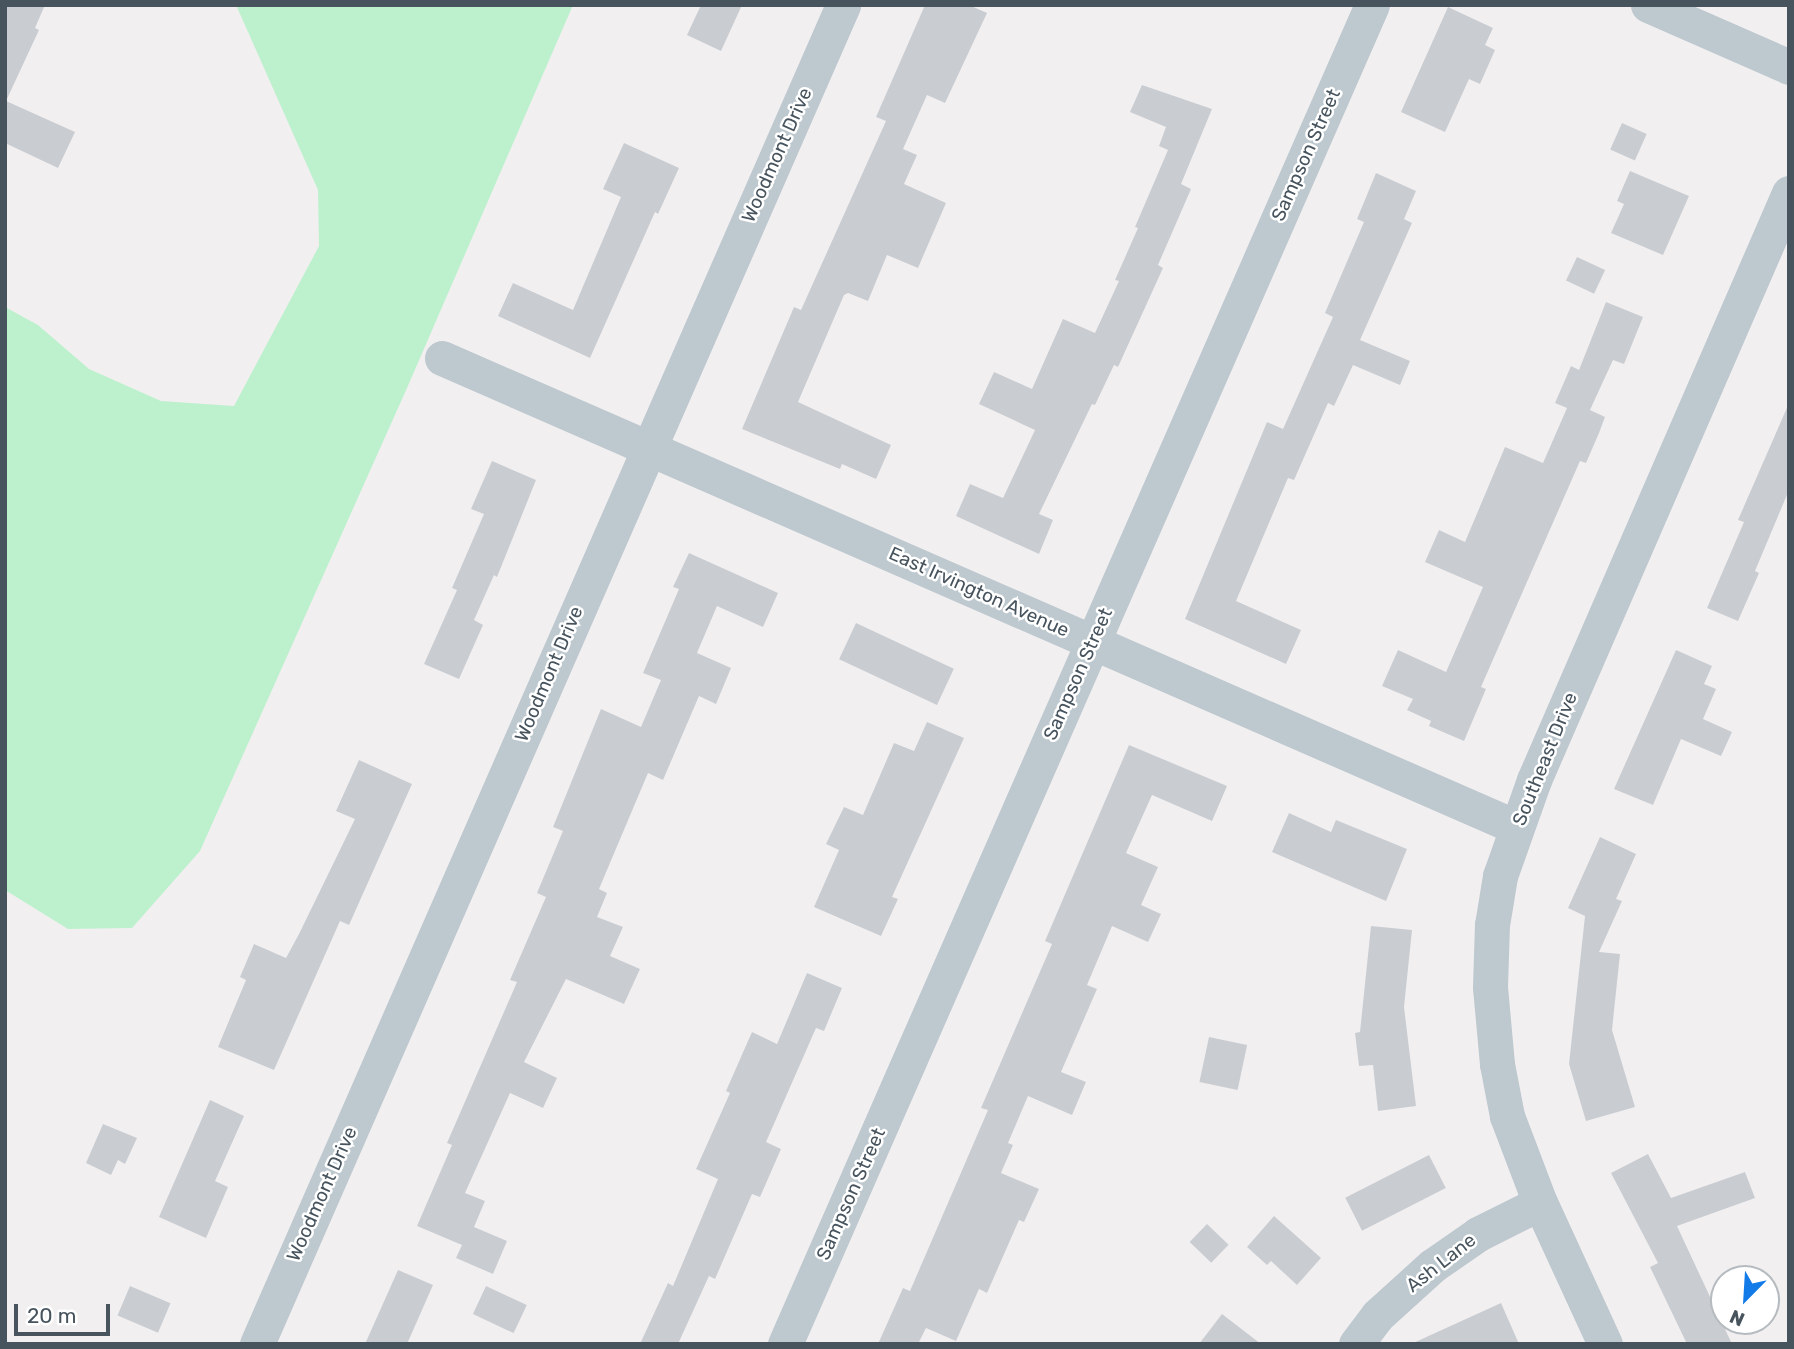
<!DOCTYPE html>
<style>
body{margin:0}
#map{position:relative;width:1794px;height:1349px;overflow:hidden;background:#f2eff0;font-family:Rubik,sans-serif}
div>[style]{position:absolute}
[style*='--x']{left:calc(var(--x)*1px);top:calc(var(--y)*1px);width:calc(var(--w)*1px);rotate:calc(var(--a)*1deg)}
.green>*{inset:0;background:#bdf1ce}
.building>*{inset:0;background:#c9cdd2;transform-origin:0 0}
.street>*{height:35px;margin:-17.5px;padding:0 17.5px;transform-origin:17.5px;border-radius:17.5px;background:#bdc8cf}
span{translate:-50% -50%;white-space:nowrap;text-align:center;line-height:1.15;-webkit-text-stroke:5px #fff;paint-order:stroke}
.street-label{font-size:19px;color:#47545e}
.frame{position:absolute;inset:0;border:7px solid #47545e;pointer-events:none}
.north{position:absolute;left:1710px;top:1265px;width:70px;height:70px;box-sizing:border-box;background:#fff;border:2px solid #b5bbbf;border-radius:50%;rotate:204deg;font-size:19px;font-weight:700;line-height:28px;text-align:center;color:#47545e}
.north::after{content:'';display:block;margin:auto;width:24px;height:32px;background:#137be8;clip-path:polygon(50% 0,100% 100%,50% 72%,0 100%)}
.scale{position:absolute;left:14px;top:1304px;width:96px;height:32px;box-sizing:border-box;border:4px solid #47545e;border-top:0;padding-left:9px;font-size:21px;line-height:24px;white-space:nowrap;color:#47545e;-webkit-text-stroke:5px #fff;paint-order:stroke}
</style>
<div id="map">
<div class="green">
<i style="clip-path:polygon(236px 5px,573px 5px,407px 388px,200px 851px,132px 928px,68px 929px,5px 890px,5px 307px,38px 325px,89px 369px,161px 401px,234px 406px,319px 246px,318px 190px)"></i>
</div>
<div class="building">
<i style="clip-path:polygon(5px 5px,45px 5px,35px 28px,39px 30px,6px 101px,75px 132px,58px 168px,5px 143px)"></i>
<i style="clip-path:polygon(701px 5px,742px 5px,721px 51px,687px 35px)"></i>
<i style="clip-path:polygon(925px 5px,969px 5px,987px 13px,945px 103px,927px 95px,903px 149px,917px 155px,904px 184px,946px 203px,918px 268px,887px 255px,868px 301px,848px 293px,844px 295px,798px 402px,891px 445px,876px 479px,842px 464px,840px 469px,742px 429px,794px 307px,801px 310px,886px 121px,876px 117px)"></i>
<i style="clip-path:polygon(1448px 7px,1493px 28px,1485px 45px,1495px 50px,1480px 84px,1469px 79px,1445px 132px,1401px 112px)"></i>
<i style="clip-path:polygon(1142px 85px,1212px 109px,1181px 184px,1191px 189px,1158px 265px,1163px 268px,1118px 367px,1114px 365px,1095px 405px,1092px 404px,1039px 514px,1053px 520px,1039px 554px,956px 516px,970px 484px,1003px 498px,1035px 430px,979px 404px,994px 372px,1032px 389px,1063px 319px,1095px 333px,1119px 281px,1115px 280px,1138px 228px,1135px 227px,1168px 150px,1159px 146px,1166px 127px,1130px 112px)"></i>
<i style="left:1622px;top:123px;width:27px;height:29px;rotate:24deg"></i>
<i style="clip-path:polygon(624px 143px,679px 168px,658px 214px,655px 212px,590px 358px,498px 316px,513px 283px,573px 310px,621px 197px,603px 189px)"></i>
<i style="clip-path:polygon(1630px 171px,1689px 196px,1663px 255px,1611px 233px,1624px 204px,1617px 201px)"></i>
<i style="clip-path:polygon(1376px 173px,1416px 191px,1404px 219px,1412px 223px,1360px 340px,1410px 361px,1400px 385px,1353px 365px,1334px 406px,1328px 403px,1294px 480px,1288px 478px,1236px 601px,1301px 630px,1286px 664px,1185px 619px,1267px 422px,1283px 429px,1333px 317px,1325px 313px,1364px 222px,1357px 219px)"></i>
<i style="left:1577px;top:257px;width:31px;height:26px;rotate:25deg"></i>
<i style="clip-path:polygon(1606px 302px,1643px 317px,1624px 364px,1613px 360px,1590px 410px,1605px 417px,1599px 433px,1586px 463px,1580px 461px,1481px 687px,1486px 689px,1464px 741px,1429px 726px,1431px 721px,1407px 710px,1413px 699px,1382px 686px,1398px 650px,1446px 672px,1483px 587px,1425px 562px,1439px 530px,1465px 542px,1505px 447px,1543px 463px,1567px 408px,1555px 403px,1571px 366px,1579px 370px)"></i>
<i style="clip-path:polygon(1789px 403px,1789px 490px,1755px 571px,1759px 573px,1738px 621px,1707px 608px,1744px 522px,1738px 520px)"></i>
<i style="clip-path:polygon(492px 461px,536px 480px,497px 577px,494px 575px,474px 620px,483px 625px,459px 679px,424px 664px,457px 590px,452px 588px,484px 514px,471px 509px)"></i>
<i style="clip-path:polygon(689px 553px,778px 593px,763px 627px,717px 606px,697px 653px,731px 668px,716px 704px,699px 696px,663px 780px,648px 773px,599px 889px,607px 893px,597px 917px,623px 927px,610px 956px,640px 969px,624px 1004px,566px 979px,524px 1062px,557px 1078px,543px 1108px,510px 1093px,465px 1193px,485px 1201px,474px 1227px,507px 1241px,493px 1274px,456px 1258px,462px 1245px,417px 1226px,452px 1145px,447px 1143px,517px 982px,510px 980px,546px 897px,537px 893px,563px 831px,553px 827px,601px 709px,641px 727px,661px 680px,643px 673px,679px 589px,673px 587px)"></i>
<i style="left:856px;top:623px;width:108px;height:40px;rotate:25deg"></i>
<i style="clip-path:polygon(1676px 650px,1712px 666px,1704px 684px,1716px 689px,1703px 719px,1732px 732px,1721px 756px,1681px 739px,1653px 805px,1614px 789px)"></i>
<i style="clip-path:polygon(927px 722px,964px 738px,892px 897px,898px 899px,881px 936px,814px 907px,839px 850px,826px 844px,844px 807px,863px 815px,894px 743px,914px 751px)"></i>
<i style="clip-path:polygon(1129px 745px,1227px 786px,1212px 821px,1152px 795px,1126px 853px,1158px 867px,1141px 905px,1161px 914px,1148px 942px,1112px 926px,1087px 985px,1097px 989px,1061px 1072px,1086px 1082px,1072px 1115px,1028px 1096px,1008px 1143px,1013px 1145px,1001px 1173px,1039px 1189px,1024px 1222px,1019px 1220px,987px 1293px,979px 1289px,956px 1341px,926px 1328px,918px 1344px,878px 1344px,903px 1288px,910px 1291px,988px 1110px,981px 1108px,1052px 944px,1045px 941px)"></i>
<i style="clip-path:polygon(359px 760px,412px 784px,349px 925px,340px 921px,274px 1070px,218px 1047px,246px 980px,240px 977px,254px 944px,286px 958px,299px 934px,355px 819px,336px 811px)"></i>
<i style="clip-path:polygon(1289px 813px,1331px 832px,1336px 820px,1407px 849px,1386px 901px,1272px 852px)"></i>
<i style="clip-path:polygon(1600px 837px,1636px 854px,1616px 899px,1622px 901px,1599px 952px,1620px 954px,1612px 1030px,1635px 1107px,1586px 1121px,1569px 1064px,1585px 916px,1568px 908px)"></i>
<i style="clip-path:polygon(1371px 926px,1412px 930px,1404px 1007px,1416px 1106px,1378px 1111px,1373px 1065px,1359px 1066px,1355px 1033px,1360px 1032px)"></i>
<i style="clip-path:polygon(807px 973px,842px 988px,824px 1031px,816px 1028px,766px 1142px,781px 1149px,760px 1197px,752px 1194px,715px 1279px,709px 1276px,678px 1344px,640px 1344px,668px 1283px,673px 1286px,718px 1179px,696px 1169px,730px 1093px,726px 1091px,752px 1032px,777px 1044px)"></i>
<i style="left:1209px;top:1037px;width:39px;height:46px;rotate:12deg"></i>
<i style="clip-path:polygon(210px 1100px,244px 1116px,215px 1181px,228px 1187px,206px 1238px,159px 1217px)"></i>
<i style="clip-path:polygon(103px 1124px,137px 1138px,125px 1164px,118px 1160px,111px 1175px,86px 1163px)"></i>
<i style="clip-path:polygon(1648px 1154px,1671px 1198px,1745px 1172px,1755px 1198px,1677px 1226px,1732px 1344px,1687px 1344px,1650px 1267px,1658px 1263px,1611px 1173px)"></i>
<i style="left:1429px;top:1155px;width:37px;height:94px;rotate:63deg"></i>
<i style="clip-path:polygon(1274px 1216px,1321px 1258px,1297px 1285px,1271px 1261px,1267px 1265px,1247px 1247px)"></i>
<i style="left:1207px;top:1224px;width:30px;height:25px;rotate:44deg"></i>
<i style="clip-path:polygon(398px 1270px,433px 1285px,407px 1344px,365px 1344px)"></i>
<i style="left:130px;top:1286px;width:44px;height:32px;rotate:23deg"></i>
<i style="left:486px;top:1286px;width:45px;height:31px;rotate:25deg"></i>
<i style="clip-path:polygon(1501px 1303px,1519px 1344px,1411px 1344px)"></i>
<i style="clip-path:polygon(1222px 1314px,1261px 1344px,1199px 1344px)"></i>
</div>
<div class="street">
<i style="--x:1648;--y:5;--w:154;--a:23.7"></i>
<i style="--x:442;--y:358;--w:1172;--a:23.59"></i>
<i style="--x:257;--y:1344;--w:1462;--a:-66.36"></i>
<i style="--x:785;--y:1344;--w:1462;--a:-66.33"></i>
<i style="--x:1356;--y:1344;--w:36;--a:-53"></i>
<i style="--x:1378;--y:1315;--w:73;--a:-42.2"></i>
<i style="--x:1432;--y:1266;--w:56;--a:-34.8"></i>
<i style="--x:1478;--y:1234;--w:69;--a:-26.6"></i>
<i style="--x:1605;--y:1344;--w:155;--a:-114.7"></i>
<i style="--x:1540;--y:1203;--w:93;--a:-110.8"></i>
<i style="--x:1507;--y:1116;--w:53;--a:-100.9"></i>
<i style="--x:1497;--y:1064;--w:77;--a:-95.2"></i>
<i style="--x:1490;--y:987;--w:62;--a:-88.2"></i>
<i style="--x:1492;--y:925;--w:50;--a:-80.7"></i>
<i style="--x:1500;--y:876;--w:102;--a:-70.5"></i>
<i style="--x:1534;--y:780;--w:640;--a:-66.52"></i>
</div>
<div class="street-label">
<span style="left:777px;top:155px;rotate:-66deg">Woodmont Drive</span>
<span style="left:1306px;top:155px;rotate:-66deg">Sampson Street</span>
<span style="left:979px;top:592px;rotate:24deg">East Irvington Avenue</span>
<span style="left:549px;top:674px;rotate:-67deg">Woodmont Drive</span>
<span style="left:1078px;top:674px;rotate:-66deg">Sampson Street</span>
<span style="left:1545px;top:759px;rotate:-68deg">Southeast Drive</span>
<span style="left:322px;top:1194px;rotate:-66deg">Woodmont Drive</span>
<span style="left:851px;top:1194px;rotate:-66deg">Sampson Street</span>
<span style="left:1441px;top:1263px;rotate:-38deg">Ash Lane</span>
</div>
<div class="frame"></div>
<div class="north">N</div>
<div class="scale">20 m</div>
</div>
